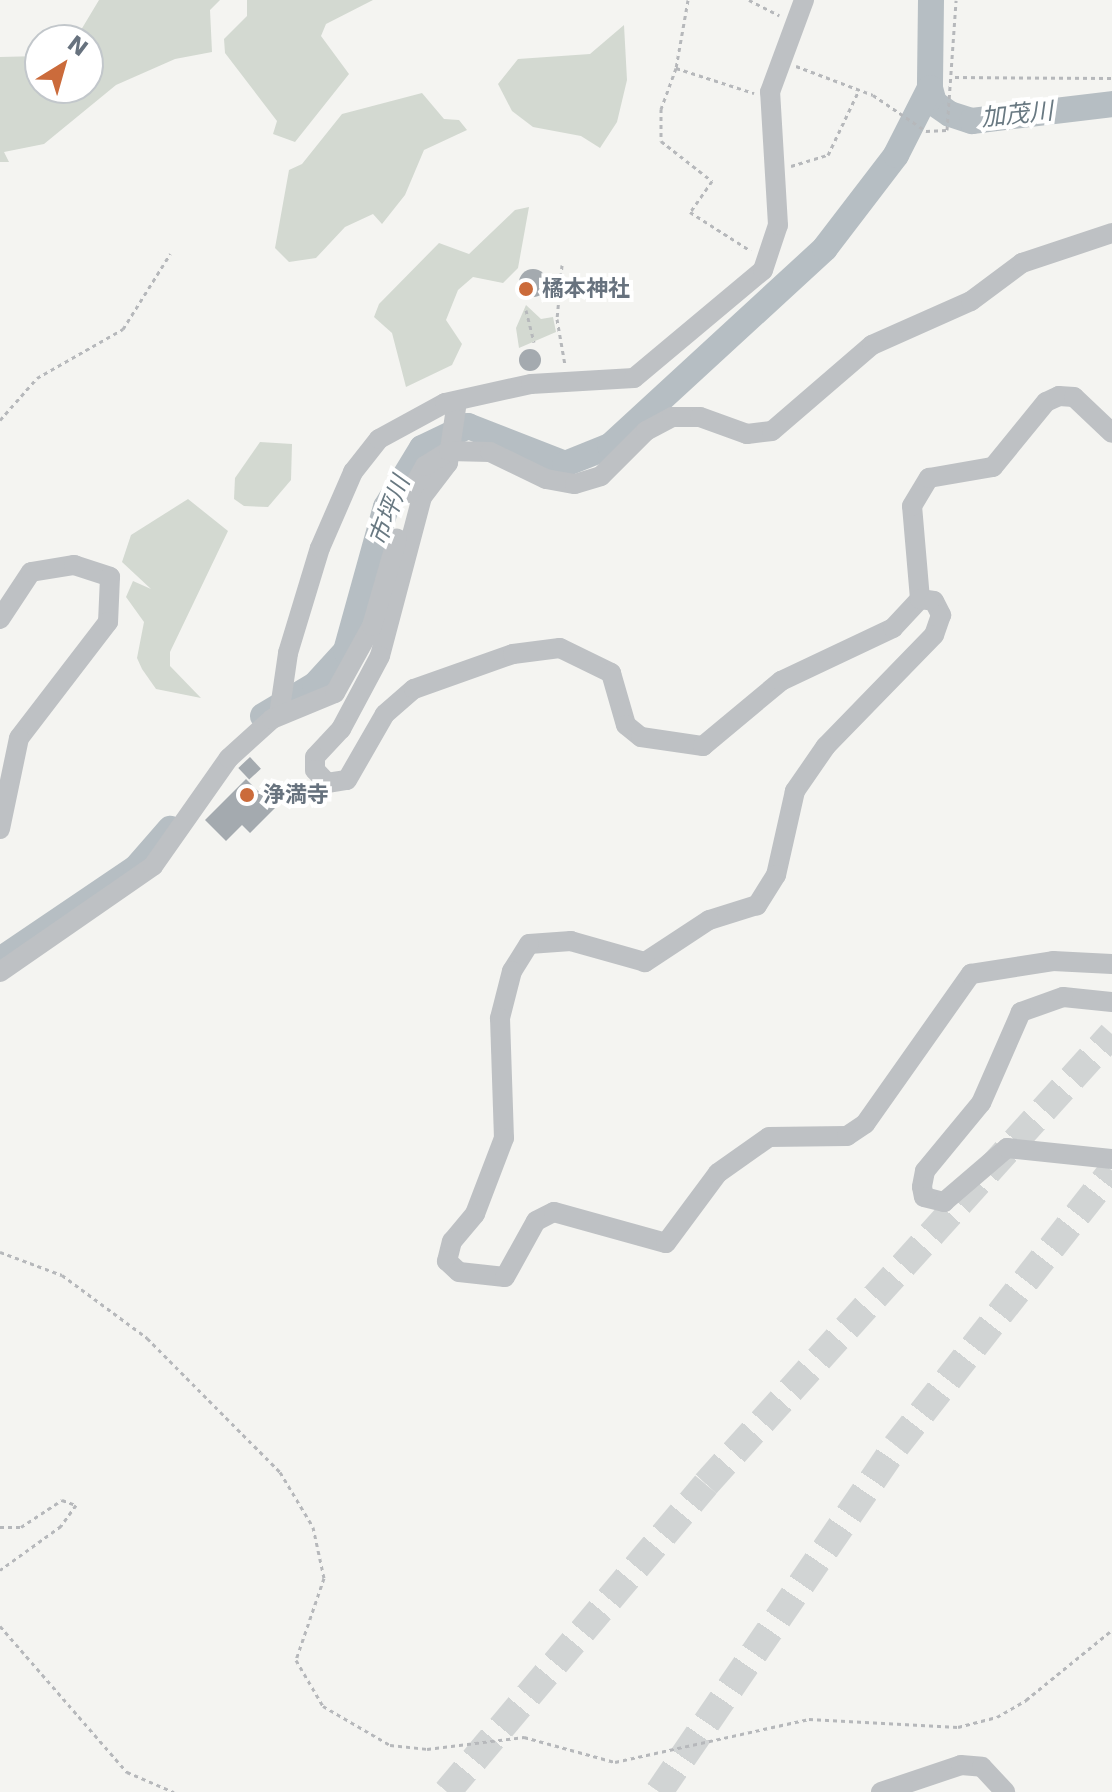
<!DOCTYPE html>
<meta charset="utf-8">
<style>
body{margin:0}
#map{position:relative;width:1112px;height:1792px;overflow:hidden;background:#f4f4f1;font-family:"DejaVu Sans","Noto Sans JP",sans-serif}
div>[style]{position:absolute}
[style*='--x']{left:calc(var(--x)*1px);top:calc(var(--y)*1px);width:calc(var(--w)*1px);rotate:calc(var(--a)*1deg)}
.green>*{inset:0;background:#d3d9d1}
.river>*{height:26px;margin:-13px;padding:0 13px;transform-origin:13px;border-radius:13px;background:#b6bec3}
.building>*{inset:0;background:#a4aaaf;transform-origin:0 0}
.round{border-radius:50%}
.highway-tunnel>*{height:28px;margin-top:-14px;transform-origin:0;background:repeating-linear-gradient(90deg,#d1d4d4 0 28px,transparent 0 42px)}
.path>*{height:3px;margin-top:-1.5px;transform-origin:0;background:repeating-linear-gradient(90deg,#b6b8bb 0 4px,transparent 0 8px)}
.minor>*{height:20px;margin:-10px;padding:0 10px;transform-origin:10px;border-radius:10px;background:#bec1c4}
.dots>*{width:22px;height:22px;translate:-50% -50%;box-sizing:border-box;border:4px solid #fff;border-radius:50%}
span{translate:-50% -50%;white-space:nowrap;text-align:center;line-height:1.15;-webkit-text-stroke:8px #fff;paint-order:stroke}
.poi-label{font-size:22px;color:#67727e;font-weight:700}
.left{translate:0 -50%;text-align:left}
.water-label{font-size:24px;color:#697982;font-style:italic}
.north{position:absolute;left:24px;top:24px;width:80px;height:80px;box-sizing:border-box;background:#fff;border:2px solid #c2c7cb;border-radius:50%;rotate:37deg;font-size:22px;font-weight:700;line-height:32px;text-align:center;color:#67727e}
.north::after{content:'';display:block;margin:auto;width:28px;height:36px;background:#cb6b3b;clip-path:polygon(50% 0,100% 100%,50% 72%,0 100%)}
</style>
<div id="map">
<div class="green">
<i style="clip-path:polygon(99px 0,220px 0,210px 10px,212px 52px,175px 59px,116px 85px,44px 144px,4px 152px,9px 162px,0 162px,0 57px,40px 56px,40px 88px,88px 88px,88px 40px,75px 40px)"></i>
<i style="clip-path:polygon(247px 0,373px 0,326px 24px,321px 36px,349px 74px,295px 142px,273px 134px,277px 121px,225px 53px,224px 39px,247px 16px)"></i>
<i style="clip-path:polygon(624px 25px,627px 80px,617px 122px,600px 148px,581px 136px,533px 127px,512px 111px,498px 84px,518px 59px,590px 54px)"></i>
<i style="clip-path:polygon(422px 93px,444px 119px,459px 120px,467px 130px,424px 150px,405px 195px,382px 224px,373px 214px,345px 227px,316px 258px,289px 262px,275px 248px,289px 170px,302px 164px,342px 114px)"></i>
<i style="clip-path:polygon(529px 207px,518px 268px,503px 283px,473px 277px,458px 290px,446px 320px,462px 344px,452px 365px,406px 387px,392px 333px,374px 317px,379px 304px,439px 243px,469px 254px,515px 210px)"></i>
<i style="clip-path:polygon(526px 305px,541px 319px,553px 317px,556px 332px,519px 348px,516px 328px)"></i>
<i style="clip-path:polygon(260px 442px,292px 444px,291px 480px,268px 507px,244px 506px,234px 499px,235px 478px)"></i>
<i style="clip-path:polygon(188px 499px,228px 531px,170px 652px,170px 666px,201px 698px,156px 689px,142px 669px,137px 658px,144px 622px,126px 597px,133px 581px,151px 589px,122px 562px,131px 535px)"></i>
</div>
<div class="river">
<i style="--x:931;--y:0;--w:88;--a:90.7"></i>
<i style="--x:930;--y:88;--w:16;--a:75"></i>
<i style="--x:934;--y:103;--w:19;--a:35"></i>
<i style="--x:950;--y:114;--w:23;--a:18"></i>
<i style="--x:972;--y:121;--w:141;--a:-6.9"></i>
<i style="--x:263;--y:716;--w:61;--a:-30.8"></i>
<i style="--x:315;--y:685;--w:46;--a:-47.6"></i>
<i style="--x:346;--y:651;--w:149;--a:-74.5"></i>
<i style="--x:386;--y:507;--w:69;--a:-58.6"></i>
<i style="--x:422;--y:448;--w:51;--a:-25.6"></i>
<i style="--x:468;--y:426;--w:104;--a:21.4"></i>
<i style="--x:565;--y:464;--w:48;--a:-21.8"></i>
<i style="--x:610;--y:446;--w:292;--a:-42.6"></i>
<i style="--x:825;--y:248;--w:117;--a:-52.6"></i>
<i style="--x:896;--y:155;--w:75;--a:-63.1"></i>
<i style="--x:0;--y:960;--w:164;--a:-34.1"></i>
<i style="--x:136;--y:868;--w:52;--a:-48.9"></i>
</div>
<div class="building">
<i class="round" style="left:519px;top:269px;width:28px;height:28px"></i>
<i class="round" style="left:519px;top:349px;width:22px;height:22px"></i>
<i style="left:250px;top:757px;width:16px;height:16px;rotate:47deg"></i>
<i style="clip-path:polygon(246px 779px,275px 808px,250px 833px,242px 825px,226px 841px,205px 820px)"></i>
</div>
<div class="highway-tunnel">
<i style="--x:447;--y:1792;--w:402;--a:-49.9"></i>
<i style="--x:706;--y:1484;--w:606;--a:-47.94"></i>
<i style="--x:659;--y:1792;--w:419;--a:-55.6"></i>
<i style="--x:896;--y:1446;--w:350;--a:-51.9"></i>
</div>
<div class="path">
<i style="--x:688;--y:0;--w:69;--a:100"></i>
<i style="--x:676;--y:68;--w:82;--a:17.8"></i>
<i style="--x:749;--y:0;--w:34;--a:27"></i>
<i style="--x:796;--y:66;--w:82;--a:20.6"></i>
<i style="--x:873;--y:95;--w:64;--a:34.2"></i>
<i style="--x:926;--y:131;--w:21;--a:-3"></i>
<i style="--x:947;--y:130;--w:130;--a:-86"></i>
<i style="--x:676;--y:68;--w:44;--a:110.1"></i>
<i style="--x:661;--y:109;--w:32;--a:90"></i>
<i style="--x:661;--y:141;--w:65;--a:38.1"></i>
<i style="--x:712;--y:181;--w:38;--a:125"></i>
<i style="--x:690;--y:212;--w:72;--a:32.6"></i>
<i style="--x:955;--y:77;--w:157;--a:0.4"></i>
<i style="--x:791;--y:166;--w:39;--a:-17"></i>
<i style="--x:828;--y:155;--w:72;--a:-64.5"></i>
<i style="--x:562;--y:265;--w:54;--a:95.3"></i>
<i style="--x:557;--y:319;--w:47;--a:80.1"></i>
<i style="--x:526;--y:310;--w:33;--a:76"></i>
<i style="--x:0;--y:420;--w:56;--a:-48.6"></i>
<i style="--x:37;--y:378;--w:99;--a:-29.7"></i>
<i style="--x:123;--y:329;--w:89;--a:-57.9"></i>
<i style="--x:0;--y:1252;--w:66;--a:20.4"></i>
<i style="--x:62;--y:1275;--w:106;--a:36.5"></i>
<i style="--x:147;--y:1338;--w:189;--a:45.2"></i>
<i style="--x:280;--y:1472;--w:64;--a:59"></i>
<i style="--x:313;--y:1527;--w:52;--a:77.8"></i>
<i style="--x:324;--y:1578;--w:87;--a:108.9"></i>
<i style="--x:296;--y:1660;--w:53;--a:59.6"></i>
<i style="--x:323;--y:1706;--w:78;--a:30.2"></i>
<i style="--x:390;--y:1745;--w:37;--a:6"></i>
<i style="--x:427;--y:1749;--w:98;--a:-7.1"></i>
<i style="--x:524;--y:1737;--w:94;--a:15.4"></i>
<i style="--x:615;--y:1762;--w:199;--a:-12.5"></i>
<i style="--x:809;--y:1719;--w:149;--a:3.1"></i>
<i style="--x:958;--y:1727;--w:40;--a:-14.4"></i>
<i style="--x:997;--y:1717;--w:34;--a:-30"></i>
<i style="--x:1026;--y:1700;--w:111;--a:-39.1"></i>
<i style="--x:0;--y:1527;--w:21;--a:0"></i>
<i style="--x:21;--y:1527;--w:49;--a:-33.4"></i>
<i style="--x:62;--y:1500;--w:15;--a:20"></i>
<i style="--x:76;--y:1505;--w:26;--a:126"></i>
<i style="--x:61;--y:1526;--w:75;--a:144.2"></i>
<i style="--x:0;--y:1626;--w:194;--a:49"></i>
<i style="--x:127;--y:1772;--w:51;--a:23.1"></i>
</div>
<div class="minor">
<i style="--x:457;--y:401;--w:63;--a:98.3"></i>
<i style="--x:448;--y:463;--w:43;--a:127.4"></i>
<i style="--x:422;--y:497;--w:164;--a:104.8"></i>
<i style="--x:380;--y:656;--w:83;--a:118.1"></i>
<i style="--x:341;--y:729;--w:38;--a:133"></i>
<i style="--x:315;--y:757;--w:13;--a:90"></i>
<i style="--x:315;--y:770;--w:18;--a:47"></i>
<i style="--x:327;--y:783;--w:20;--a:-9"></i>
<i style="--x:347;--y:780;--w:76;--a:-60.1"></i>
<i style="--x:385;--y:714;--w:38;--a:-41"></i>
<i style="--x:414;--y:689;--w:105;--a:-19.5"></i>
<i style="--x:513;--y:654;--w:47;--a:-7.3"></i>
<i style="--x:560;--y:648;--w:57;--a:26.1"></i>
<i style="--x:611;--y:673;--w:54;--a:73.9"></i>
<i style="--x:626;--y:725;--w:19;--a:39"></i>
<i style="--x:641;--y:737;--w:63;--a:8.3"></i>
<i style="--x:703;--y:746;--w:102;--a:-39.8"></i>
<i style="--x:781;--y:681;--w:124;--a:-25.3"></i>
<i style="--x:893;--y:628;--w:40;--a:-47"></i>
<i style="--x:920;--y:599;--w:93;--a:-94.9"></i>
<i style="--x:912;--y:506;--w:33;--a:-59"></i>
<i style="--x:929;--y:478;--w:65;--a:-9.8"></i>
<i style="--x:993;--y:467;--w:84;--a:-50.8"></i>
<i style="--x:1046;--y:402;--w:14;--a:-25"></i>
<i style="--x:1059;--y:396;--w:15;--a:4"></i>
<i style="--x:1074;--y:397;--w:52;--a:43.5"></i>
<i style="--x:410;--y:493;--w:31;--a:-61"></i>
<i style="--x:425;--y:466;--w:28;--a:-32"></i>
<i style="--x:449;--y:451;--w:41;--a:1.4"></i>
<i style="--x:490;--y:452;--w:62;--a:25.7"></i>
<i style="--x:546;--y:479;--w:29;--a:10"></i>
<i style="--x:575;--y:484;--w:27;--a:-17"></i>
<i style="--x:601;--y:476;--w:64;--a:-45"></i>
<i style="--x:646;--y:431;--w:30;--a:-28"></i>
<i style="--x:672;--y:417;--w:28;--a:0"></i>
<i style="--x:700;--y:417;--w:50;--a:19.9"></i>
<i style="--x:747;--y:434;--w:25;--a:-7"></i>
<i style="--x:772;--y:431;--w:132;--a:-40.7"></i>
<i style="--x:872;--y:345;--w:108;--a:-24"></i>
<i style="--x:971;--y:301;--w:64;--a:-36.7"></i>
<i style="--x:1022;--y:263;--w:95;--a:-18.4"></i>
<i style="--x:920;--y:599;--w:14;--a:8"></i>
<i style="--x:934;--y:601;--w:16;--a:63"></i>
<i style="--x:941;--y:615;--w:21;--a:109"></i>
<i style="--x:934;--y:635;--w:155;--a:134.2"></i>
<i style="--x:826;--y:746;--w:55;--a:124.6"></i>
<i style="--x:795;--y:791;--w:86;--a:102.7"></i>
<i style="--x:776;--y:875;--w:36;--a:122"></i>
<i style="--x:757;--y:905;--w:50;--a:162.6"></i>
<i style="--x:709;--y:920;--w:77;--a:146.7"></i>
<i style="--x:645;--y:962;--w:77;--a:-164.2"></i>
<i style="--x:571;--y:941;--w:42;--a:175.9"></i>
<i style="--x:529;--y:944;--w:32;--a:122"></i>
<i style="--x:512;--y:971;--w:49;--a:104.3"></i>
<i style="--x:500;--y:1018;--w:120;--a:88.1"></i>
<i style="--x:504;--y:1138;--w:81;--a:110.9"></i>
<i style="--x:475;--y:1214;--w:35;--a:130"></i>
<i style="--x:452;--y:1241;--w:21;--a:104"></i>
<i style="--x:447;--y:1261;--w:16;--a:43"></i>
<i style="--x:459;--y:1272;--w:46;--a:6.2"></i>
<i style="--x:505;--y:1277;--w:64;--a:-61"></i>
<i style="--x:536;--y:1221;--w:20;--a:-27"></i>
<i style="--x:554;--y:1212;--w:116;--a:15.5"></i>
<i style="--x:666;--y:1243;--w:87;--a:-53.4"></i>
<i style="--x:718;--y:1173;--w:62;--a:-35.2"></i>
<i style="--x:769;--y:1137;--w:78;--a:-0.7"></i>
<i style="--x:847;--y:1136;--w:22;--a:-34"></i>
<i style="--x:865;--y:1124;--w:184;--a:-54.8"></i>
<i style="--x:971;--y:974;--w:83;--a:-9"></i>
<i style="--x:1053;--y:961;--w:59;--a:2.9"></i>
<i style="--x:0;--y:619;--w:56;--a:-56.6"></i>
<i style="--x:31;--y:572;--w:44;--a:-9.2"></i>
<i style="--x:74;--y:565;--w:38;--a:18"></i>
<i style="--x:110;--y:577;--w:45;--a:92.5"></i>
<i style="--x:108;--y:622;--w:146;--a:127.5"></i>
<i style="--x:19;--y:738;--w:93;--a:101.8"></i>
<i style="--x:279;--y:715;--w:63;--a:-81.7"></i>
<i style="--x:288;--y:653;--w:110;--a:-73.1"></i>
<i style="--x:320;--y:548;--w:83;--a:-66.5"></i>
<i style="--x:353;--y:472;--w:42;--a:-51.8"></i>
<i style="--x:379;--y:439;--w:75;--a:-28.6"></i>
<i style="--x:445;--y:403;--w:88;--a:-12.5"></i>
<i style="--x:531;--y:384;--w:103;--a:-3.3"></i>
<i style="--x:634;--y:378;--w:168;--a:-39.9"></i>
<i style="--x:763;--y:270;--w:47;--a:-71.6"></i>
<i style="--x:778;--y:225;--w:133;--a:-93.4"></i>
<i style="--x:770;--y:92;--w:98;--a:-69.7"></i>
<i style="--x:0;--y:972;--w:186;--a:-34.7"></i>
<i style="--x:153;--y:866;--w:132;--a:-54.9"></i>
<i style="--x:229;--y:758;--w:58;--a:-42.2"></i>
<i style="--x:272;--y:719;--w:68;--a:-22.4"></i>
<i style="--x:335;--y:693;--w:77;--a:-61.1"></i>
<i style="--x:372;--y:626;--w:91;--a:-74"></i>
<i style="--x:1112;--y:1002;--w:49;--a:-174.2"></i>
<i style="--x:1063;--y:997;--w:45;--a:160.3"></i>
<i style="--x:1021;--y:1012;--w:99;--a:113.7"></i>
<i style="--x:981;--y:1103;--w:88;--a:129.5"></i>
<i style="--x:925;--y:1171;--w:16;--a:101"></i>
<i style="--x:922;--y:1187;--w:10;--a:79"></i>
<i style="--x:924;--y:1197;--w:21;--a:14"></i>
<i style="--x:944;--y:1202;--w:83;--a:-40.6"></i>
<i style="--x:1007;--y:1148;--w:106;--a:6"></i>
<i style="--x:881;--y:1792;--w:84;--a:-18.6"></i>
<i style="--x:961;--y:1765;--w:21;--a:5"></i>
<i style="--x:982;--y:1767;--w:34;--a:47"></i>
</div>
<div class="dots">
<i style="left:526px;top:289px;background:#cb6b3b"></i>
<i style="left:247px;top:795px;background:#cb6b3b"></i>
</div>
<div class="poi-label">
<span class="left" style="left:542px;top:289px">橘本神社</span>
<span class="left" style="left:263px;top:795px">浄満寺</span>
</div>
<div class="water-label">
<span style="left:1017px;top:115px;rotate:-6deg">加茂川</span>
<span style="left:390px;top:511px;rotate:-69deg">市坪川</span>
</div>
<div class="north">N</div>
</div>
